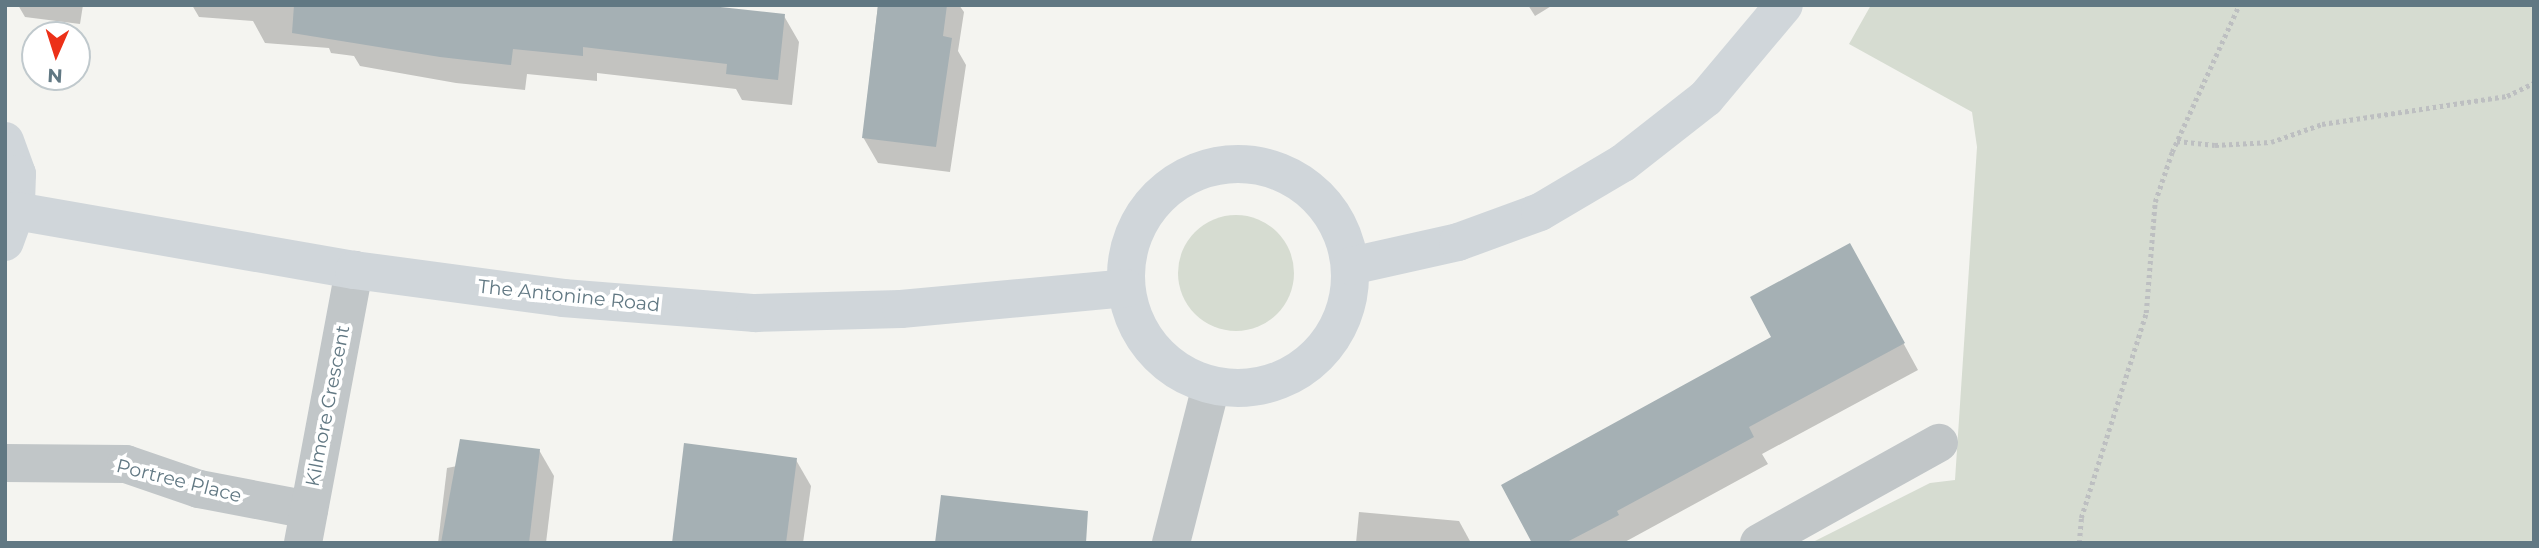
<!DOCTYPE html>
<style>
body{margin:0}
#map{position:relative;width:2539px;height:548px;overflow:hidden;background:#f4f4f0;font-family:Montserrat,sans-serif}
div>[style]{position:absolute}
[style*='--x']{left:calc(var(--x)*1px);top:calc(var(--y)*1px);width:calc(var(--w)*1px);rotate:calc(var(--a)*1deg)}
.green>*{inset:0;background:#d6dcd1}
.round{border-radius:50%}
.shadow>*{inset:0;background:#0003}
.building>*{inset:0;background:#a5b0b4}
.path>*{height:4.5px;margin-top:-2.25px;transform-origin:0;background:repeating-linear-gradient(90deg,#bdbfc1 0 3.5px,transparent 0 7px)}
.street>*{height:38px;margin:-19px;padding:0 19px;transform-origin:19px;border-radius:19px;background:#c1c6c8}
.secondary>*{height:38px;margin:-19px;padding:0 19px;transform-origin:19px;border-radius:19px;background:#d0d6da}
.secondary>.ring{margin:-19px;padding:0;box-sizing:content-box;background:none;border:38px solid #d0d6da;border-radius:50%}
span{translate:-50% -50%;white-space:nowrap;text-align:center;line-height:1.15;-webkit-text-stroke:7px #fff;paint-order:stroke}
.street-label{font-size:19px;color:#617883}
.frame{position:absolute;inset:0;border:7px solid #617883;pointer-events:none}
.north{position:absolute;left:21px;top:21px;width:70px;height:70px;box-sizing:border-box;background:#fff;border:2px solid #c0c9cd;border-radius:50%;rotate:183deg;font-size:19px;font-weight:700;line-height:28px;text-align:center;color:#617883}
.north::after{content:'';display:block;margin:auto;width:24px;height:32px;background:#ec3018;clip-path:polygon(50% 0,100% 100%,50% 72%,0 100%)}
</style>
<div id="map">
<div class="green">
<i style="clip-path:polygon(1871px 5px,2534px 5px,2534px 543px,1811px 543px,1930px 483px,1955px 480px,1977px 147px,1972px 112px,1849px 44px)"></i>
<i class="round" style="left:1178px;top:215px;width:116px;height:116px"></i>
</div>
<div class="shadow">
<i style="clip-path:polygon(18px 5px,83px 5px,80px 24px,25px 17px)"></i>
<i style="clip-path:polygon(192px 5px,669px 5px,784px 16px,799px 42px,792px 105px,742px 100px,736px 89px,597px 73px,597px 81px,527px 74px,525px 90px,456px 83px,360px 66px,354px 56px,331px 53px,329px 48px,265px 43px,253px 21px,199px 17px)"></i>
<i style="clip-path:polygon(878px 5px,959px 5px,964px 12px,958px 51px,966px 65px,950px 172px,878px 163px,863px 137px)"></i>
<i style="clip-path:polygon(1528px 5px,1553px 5px,1535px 16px)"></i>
<i style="clip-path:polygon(1864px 271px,1918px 370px,1762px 454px,1768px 464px,1623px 543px,1534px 543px,1774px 338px)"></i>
<i style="clip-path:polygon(539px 450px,554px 476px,546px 543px,438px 543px,447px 468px)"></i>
<i style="clip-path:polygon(796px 460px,811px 486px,803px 543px,673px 543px)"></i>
<i style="clip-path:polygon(1359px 512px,1459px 521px,1471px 543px,1356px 543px)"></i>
</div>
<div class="building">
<i style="clip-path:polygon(294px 5px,702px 5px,785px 14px,778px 80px,726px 74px,727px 64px,583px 47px,583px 56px,513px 49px,511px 65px,440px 57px,292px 33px)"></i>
<i style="clip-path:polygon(878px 5px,947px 5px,943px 36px,952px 38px,936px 147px,862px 138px)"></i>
<i style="clip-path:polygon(1850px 243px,1905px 343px,1749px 427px,1754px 437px,1617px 511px,1619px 515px,1565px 543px,1532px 543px,1501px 485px,1771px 337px,1750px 297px)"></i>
<i style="clip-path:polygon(460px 439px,540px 449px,529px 543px,441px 543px)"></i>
<i style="clip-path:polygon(684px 443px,797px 458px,786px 543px,672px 543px)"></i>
<i style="clip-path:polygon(941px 495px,1088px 511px,1086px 543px,935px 543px)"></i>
</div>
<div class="path">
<i style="--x:2177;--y:141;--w:38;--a:6"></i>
<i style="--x:2215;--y:145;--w:56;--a:-3.1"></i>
<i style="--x:2271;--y:142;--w:54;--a:-19.4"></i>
<i style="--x:2322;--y:124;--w:187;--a:-8.6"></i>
<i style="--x:2507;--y:96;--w:30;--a:-26"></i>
<i style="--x:2079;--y:543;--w:25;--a:-85"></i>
<i style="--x:2081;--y:518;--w:215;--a:-72.4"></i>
<i style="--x:2146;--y:313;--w:111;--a:-85.4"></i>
<i style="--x:2155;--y:202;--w:53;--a:-71.2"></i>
<i style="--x:2172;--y:152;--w:162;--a:-65.5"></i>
</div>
<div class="street">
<i style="--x:5;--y:463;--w:121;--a:0.5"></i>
<i style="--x:126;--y:464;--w:77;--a:18.9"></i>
<i style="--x:199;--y:489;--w:112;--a:10.8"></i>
<i style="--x:303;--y:543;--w:278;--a:-79.4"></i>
<i style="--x:1171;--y:543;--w:162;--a:-75.7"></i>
<i style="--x:1759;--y:543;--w:206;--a:-29.1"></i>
</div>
<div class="secondary">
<i style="--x:5;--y:141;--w:35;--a:70"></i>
<i style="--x:17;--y:174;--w:37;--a:92"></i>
<i style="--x:16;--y:211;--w:33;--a:110"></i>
<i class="ring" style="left:1126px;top:164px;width:186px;height:186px"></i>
<i style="--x:16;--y:211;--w:343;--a:9.9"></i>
<i style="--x:354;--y:270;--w:211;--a:7.6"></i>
<i style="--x:563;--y:298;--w:193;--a:4.5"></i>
<i style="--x:755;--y:313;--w:146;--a:-1.6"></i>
<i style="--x:901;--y:309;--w:226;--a:-5.3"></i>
<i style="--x:1351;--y:266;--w:110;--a:-12.6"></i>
<i style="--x:1458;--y:242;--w:87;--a:-20.1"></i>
<i style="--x:1540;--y:212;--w:96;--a:-30.6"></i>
<i style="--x:1623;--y:163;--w:105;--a:-38.1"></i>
<i style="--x:1706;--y:98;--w:121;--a:-50"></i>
</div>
<div class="street-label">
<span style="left:569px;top:296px;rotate:6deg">The Antonine Road</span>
<span style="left:328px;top:406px;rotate:-79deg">Kilmore Crescent</span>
<span style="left:179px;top:481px;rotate:14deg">Portree Place</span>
</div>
<div class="frame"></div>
<div class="north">N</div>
</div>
